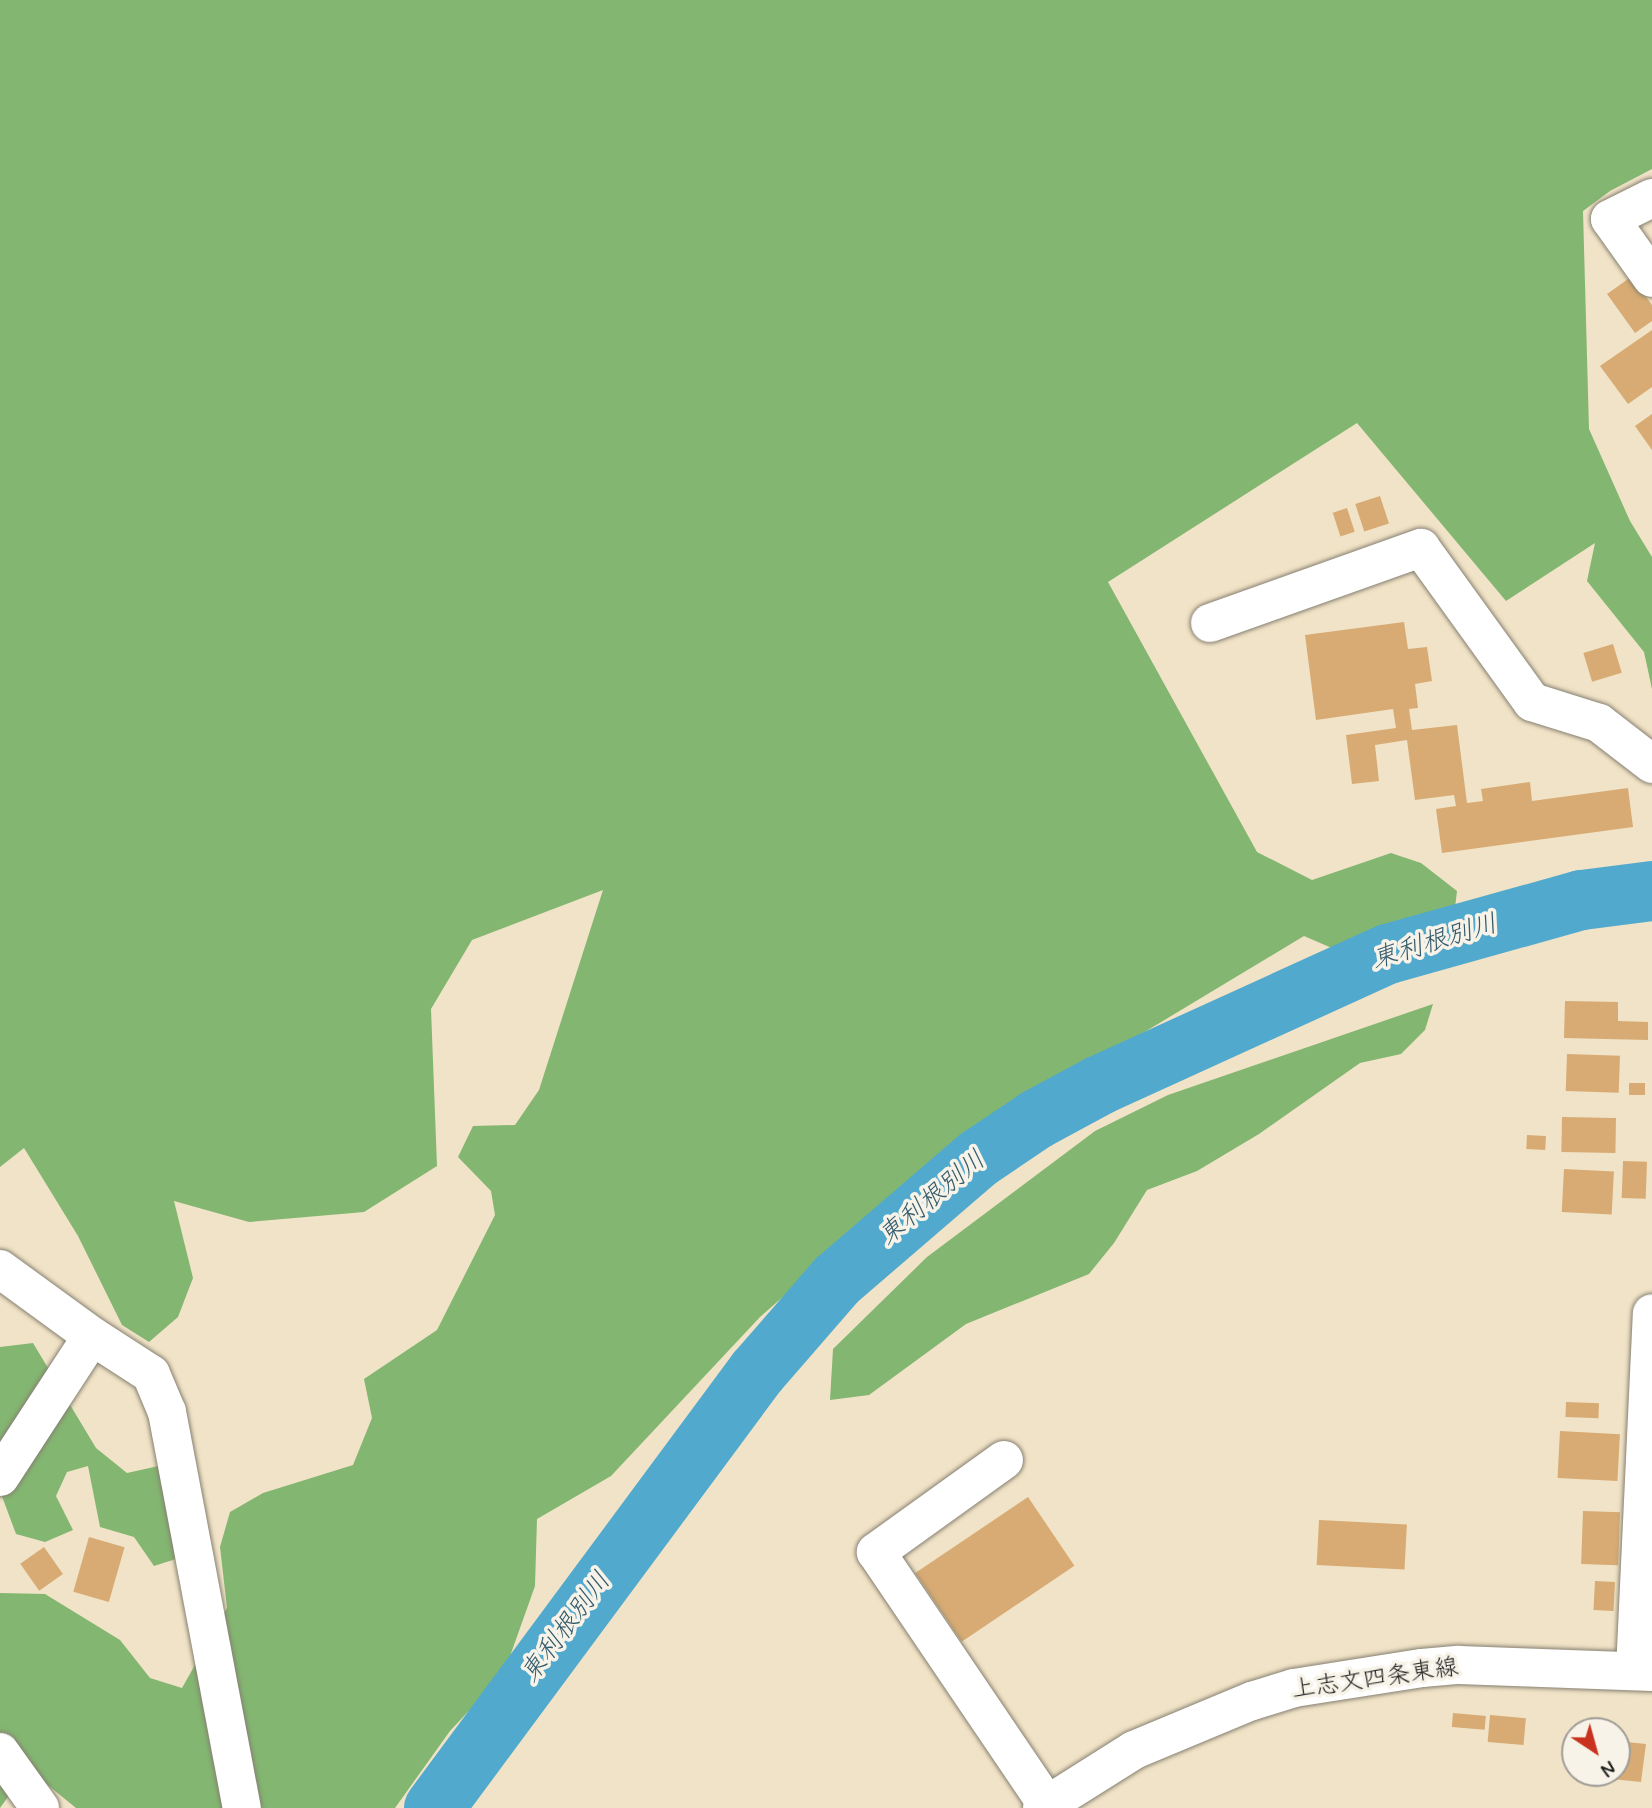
<!DOCTYPE html>
<meta charset="utf-8">
<style>
body{margin:0}
#map{position:relative;width:1652px;height:1808px;overflow:hidden;background:#f1e3c7;font-family:Mynerve,"Klee One",sans-serif}
div>[style]{position:absolute}
[style*='--x']{left:calc(var(--x)*1px);top:calc(var(--y)*1px);width:calc(var(--w)*1px);rotate:calc(var(--a)*1deg)}
.forest>*{inset:0;background:#83b671}
.river>*{height:60px;margin:-30px;padding:0 30px;transform-origin:30px;border-radius:30px;background:#51a9ce}
.building>*{inset:0;background:#d7ab73;transform-origin:0 0}
.roads{filter:drop-shadow(0 0 2px #868072) drop-shadow(0 0 2px #868072)}
.minor>*{height:38px;margin:-19px;padding:0 19px;transform-origin:19px;border-radius:19px;background:#fff}
.major>*{height:38px;margin:-19px;padding:0 19px;transform-origin:19px;border-radius:19px;background:#fff}
span{translate:-50% -50%;white-space:nowrap;text-align:center;line-height:1.15;-webkit-text-stroke:7px #f7f3e8;paint-order:stroke}
.street-label{font-size:24px;color:#1c1c1c}
.water-label{font-size:26px;color:#345b6c;font-style:italic}
.north{position:absolute;left:1561px;top:1717px;width:70px;height:70px;box-sizing:border-box;background:#f7f3e8;border:2px solid #9f9d96;border-radius:50%;rotate:144deg;font-size:19px;font-weight:700;line-height:28px;text-align:center;color:#1c1c1c}
.north::after{content:'';display:block;margin:auto;width:24px;height:32px;background:#c8321e;clip-path:polygon(50% 0,100% 100%,50% 72%,0 100%)}
</style>
<div id="map">
<div class="forest">
<i style="clip-path:polygon(0 0,1652px 0,1652px 169px,1610px 191px,1583px 211px,1589px 429px,1630px 521px,1652px 557px,1652px 689px,1644px 652px,1587px 581px,1595px 543px,1506px 601px,1357px 423px,1108px 582px,1257px 852px,1312px 880px,1391px 853px,1421px 863px,1457px 891px,1453px 925px,1334px 949px,1304px 936px,1025px 1104px,891px 1202px,760px 1317px,611px 1476px,537px 1519px,535px 1586px,504px 1673px,450px 1731px,395px 1808px,76px 1808px,28px 1769px,0 1808px,0 1593px,45px 1594px,120px 1640px,150px 1678px,182px 1688px,227px 1608px,220px 1547px,230px 1512px,263px 1493px,353px 1465px,372px 1418px,364px 1379px,437px 1330px,495px 1215px,491px 1191px,458px 1157px,473px 1126px,515px 1125px,539px 1090px,603px 890px,472px 940px,431px 1009px,437px 1166px,364px 1212px,249px 1222px,174px 1201px,193px 1278px,178px 1317px,149px 1342px,122px 1325px,78px 1236px,24px 1148px,0 1167px)"></i>
<i style="clip-path:polygon(1433px 1004px,1425px 1030px,1401px 1054px,1360px 1063px,1259px 1134px,1197px 1171px,1147px 1190px,1114px 1243px,1089px 1274px,966px 1324px,869px 1395px,830px 1400px,833px 1349px,927px 1257px,1095px 1131px,1168px 1095px)"></i>
<i style="clip-path:polygon(33px 1343px,96px 1448px,127px 1473px,163px 1465px,179px 1558px,154px 1566px,134px 1537px,100px 1527px,88px 1466px,67px 1472px,56px 1496px,73px 1530px,45px 1542px,16px 1534px,0 1491px,0 1347px)"></i>
</div>
<div class="river">
<i style="--x:434;--y:1808;--w:543;--a:-53.47"></i>
<i style="--x:757;--y:1372;--w:122;--a:-49"></i>
<i style="--x:837;--y:1280;--w:187;--a:-40.7"></i>
<i style="--x:979;--y:1158;--w:70;--a:-33.9"></i>
<i style="--x:1037;--y:1119;--w:72;--a:-28.4"></i>
<i style="--x:1100;--y:1085;--w:316;--a:-24.5"></i>
<i style="--x:1388;--y:954;--w:201;--a:-15.6"></i>
<i style="--x:1582;--y:900;--w:71;--a:-7.3"></i>
</div>
<div class="building">
<i style="clip-path:polygon(1631px 277px,1652px 305px,1652px 321px,1635px 333px,1607px 294px)"></i>
<i style="clip-path:polygon(1652px 330px,1652px 387px,1628px 404px,1600px 366px)"></i>
<i style="clip-path:polygon(1652px 414px,1652px 450px,1635px 426px)"></i>
<i style="left:1380px;top:496px;width:29px;height:26px;rotate:72deg"></i>
<i style="left:1347px;top:508px;width:25px;height:15px;rotate:72deg"></i>
<i style="clip-path:polygon(1404px 622px,1408px 649px,1427px 647px,1432px 681px,1415px 684px,1418px 708px,1409px 709px,1412px 730px,1457px 725px,1467px 803px,1483px 801px,1481px 789px,1530px 782px,1532px 801px,1628px 788px,1633px 827px,1442px 853px,1436px 809px,1456px 806px,1454px 795px,1415px 800px,1407px 740px,1375px 745px,1379px 781px,1352px 784px,1346px 735px,1396px 728px,1393px 709px,1316px 720px,1305px 635px)"></i>
<i style="left:1613px;top:644px;width:30px;height:31px;rotate:73deg"></i>
<i style="clip-path:polygon(1565px 1001px,1618px 1002px,1618px 1021px,1648px 1022px,1648px 1040px,1564px 1038px)"></i>
<i style="left:1567px;top:1054px;width:53px;height:37px;rotate:2deg"></i>
<i style="left:1629px;top:1083px;width:16px;height:12px"></i>
<i style="left:1562px;top:1117px;width:54px;height:35px;rotate:1deg"></i>
<i style="left:1527px;top:1135px;width:19px;height:14px;rotate:3deg"></i>
<i style="left:1623px;top:1161px;width:24px;height:37px;rotate:2deg"></i>
<i style="left:1564px;top:1169px;width:50px;height:43px;rotate:3deg"></i>
<i style="left:1566px;top:1402px;width:33px;height:15px;rotate:2deg"></i>
<i style="left:1560px;top:1431px;width:60px;height:47px;rotate:3deg"></i>
<i style="left:1028px;top:1497px;width:83px;height:136px;rotate:56deg"></i>
<i style="left:1583px;top:1511px;width:37px;height:53px;rotate:2deg"></i>
<i style="left:1319px;top:1520px;width:88px;height:45px;rotate:3deg"></i>
<i style="left:89px;top:1537px;width:37px;height:57px;rotate:16deg"></i>
<i style="left:44px;top:1547px;width:33px;height:29px;rotate:55deg"></i>
<i style="left:1595px;top:1581px;width:20px;height:29px;rotate:3deg"></i>
<i style="left:1453px;top:1713px;width:33px;height:14px;rotate:5deg"></i>
<i style="left:1490px;top:1715px;width:36px;height:27px;rotate:5deg"></i>
<i style="clip-path:polygon(1617px 1741px,1646px 1744px,1641px 1782px,1574px 1775px,1617px 1773px)"></i>
</div>
<div class="roads">
<div class="minor">
<i style="--x:1652;--y:198;--w:47;--a:153.4"></i>
<i style="--x:1610;--y:219;--w:72;--a:54.6"></i>
<i style="--x:1210;--y:623;--w:224;--a:-19.6"></i>
<i style="--x:1421;--y:548;--w:190;--a:54.2"></i>
<i style="--x:1532;--y:702;--w:70;--a:17.4"></i>
<i style="--x:1599;--y:723;--w:67;--a:37.7"></i>
<i style="--x:0;--y:1269;--w:114;--a:36.1"></i>
<i style="--x:92;--y:1336;--w:70;--a:32.8"></i>
<i style="--x:151;--y:1374;--w:41;--a:67.2"></i>
<i style="--x:167;--y:1412;--w:403;--a:79.3"></i>
<i style="--x:1004;--y:1460;--w:158;--a:144.3"></i>
<i style="--x:876;--y:1552;--w:305;--a:55.9"></i>
<i style="--x:0;--y:1477;--w:168;--a:-56.9"></i>
<i style="--x:1635;--y:1671;--w:358;--a:-87.3"></i>
<i style="--x:0;--y:1752;--w:69;--a:54.5"></i>
</div>
<div class="major">
<i style="--x:1042;--y:1808;--w:109;--a:-32.2"></i>
<i style="--x:1134;--y:1750;--w:128;--a:-22.6"></i>
<i style="--x:1252;--y:1701;--w:44;--a:-17.2"></i>
<i style="--x:1294;--y:1688;--w:130;--a:-8.9"></i>
<i style="--x:1422;--y:1668;--w:37;--a:-5"></i>
<i style="--x:1459;--y:1665;--w:193;--a:2.1"></i>
</div>
</div>
<div class="street-label">
<span style="left:1375px;top:1679px;rotate:-8deg">上志文四条東線</span>
</div>
<div class="water-label">
<span style="left:1435px;top:943px;rotate:-17deg">東利根別川</span>
<span style="left:933px;top:1199px;rotate:-40deg">東利根別川</span>
<span style="left:567px;top:1628px;rotate:-53deg">東利根別川</span>
</div>
<div class="north">N</div>
</div>
